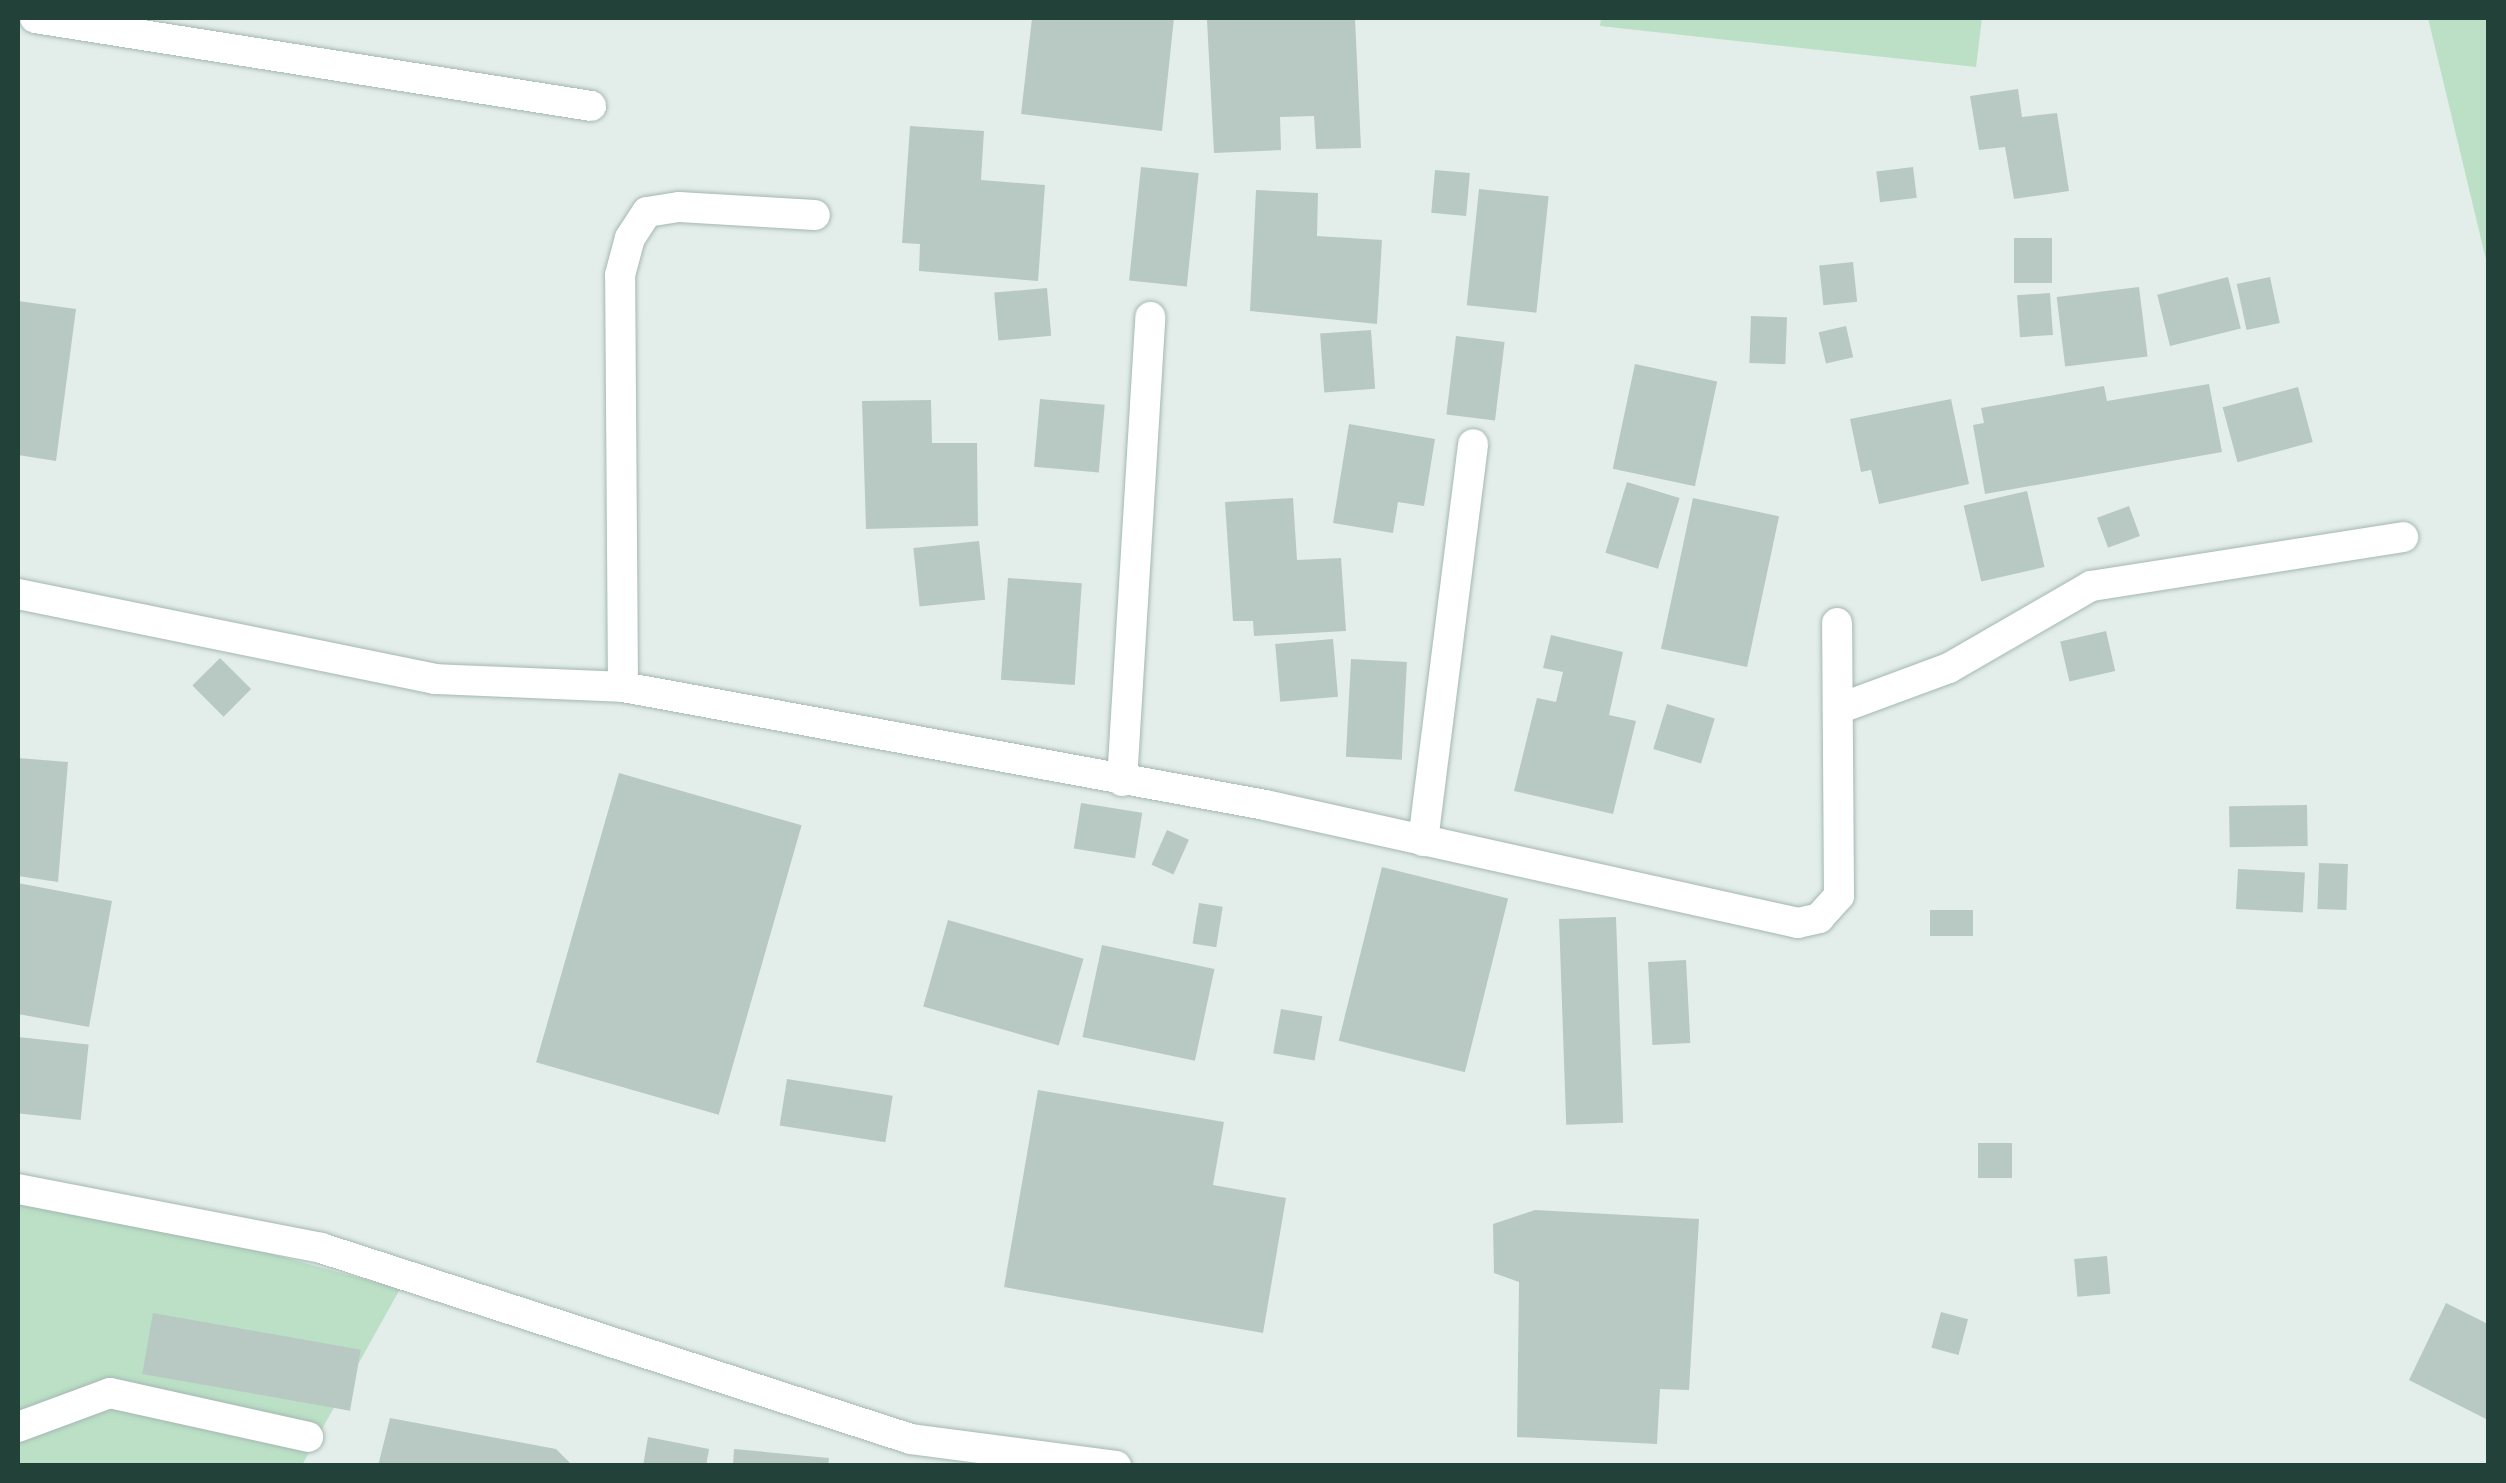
<!DOCTYPE html>
<style>
body{margin:0}
#map{position:relative;width:2506px;height:1483px;overflow:hidden;background:#e3eeea;font-family:Mulish,sans-serif}
div>[style]{position:absolute}
[style*='--x']{left:calc(var(--x)*1px);top:calc(var(--y)*1px);width:calc(var(--w)*1px);rotate:calc(var(--a)*1deg)}
.green>*{inset:0;background:#bbe0c6}
.building>*{inset:0;background:#b8c9c3;transform-origin:0 0}
.roads{filter:drop-shadow(0 0 2px #a5b7b1) drop-shadow(0 0 2px #a5b7b1)}
.minor>*{height:30px;margin:-15px;padding:0 15px;transform-origin:15px;border-radius:15px;background:#fff}
span{translate:-50% -50%;white-space:nowrap;text-align:center;line-height:1.15;-webkit-text-stroke:8px #f4faf7;paint-order:stroke}
.frame{position:absolute;inset:0;border:20px solid #224139;pointer-events:none}
</style>
<div id="map">
<div class="green">
<i style="clip-path:polygon(1601px 18px,1982px 18px,1976px 67px,1600px 26px)"></i>
<i style="clip-path:polygon(2428px 18px,2488px 18px,2488px 268px)"></i>
<i style="clip-path:polygon(18px 1185px,400px 1289px,302px 1465px,18px 1465px)"></i>
</div>
<div class="building">
<i style="clip-path:polygon(1032px 18px,1174px 18px,1162px 131px,1021px 114px)"></i>
<i style="clip-path:polygon(1355px 18px,1361px 148px,1316px 149px,1314px 116px,1280px 117px,1281px 150px,1214px 153px,1207px 20px)"></i>
<i style="clip-path:polygon(2018px 89px,2022px 117px,2057px 113px,2069px 191px,2014px 199px,2005px 147px,1979px 150px,1970px 96px)"></i>
<i style="clip-path:polygon(910px 126px,984px 131px,981px 180px,1045px 185px,1038px 281px,919px 271px,920px 244px,902px 243px)"></i>
<i style="left:1141px;top:167px;width:58px;height:114px;rotate:6deg"></i>
<i style="left:1913px;top:167px;width:31px;height:37px;rotate:83deg"></i>
<i style="left:1435px;top:170px;width:35px;height:43px;rotate:5deg"></i>
<i style="left:1479px;top:189px;width:70px;height:117px;rotate:6deg"></i>
<i style="clip-path:polygon(1256px 190px,1318px 193px,1317px 236px,1382px 240px,1377px 324px,1250px 311px)"></i>
<i style="left:2014px;top:238px;width:38px;height:45px"></i>
<i style="left:1853px;top:262px;width:40px;height:34px;rotate:84deg"></i>
<i style="left:2228px;top:277px;width:53px;height:73px;rotate:76deg"></i>
<i style="left:2270px;top:277px;width:47px;height:34px;rotate:78deg"></i>
<i style="left:2139px;top:287px;width:70px;height:83px;rotate:83deg"></i>
<i style="left:1047px;top:288px;width:48px;height:53px;rotate:85deg"></i>
<i style="left:2050px;top:293px;width:42px;height:33px;rotate:86deg"></i>
<i style="clip-path:polygon(18px 301px,76px 309px,56px 461px,18px 455px)"></i>
<i style="left:1751px;top:316px;width:36px;height:47px;rotate:2deg"></i>
<i style="left:1846px;top:326px;width:32px;height:28px;rotate:77deg"></i>
<i style="left:1371px;top:330px;width:59px;height:51px;rotate:86deg"></i>
<i style="left:1456px;top:336px;width:49px;height:79px;rotate:7deg"></i>
<i style="left:1635px;top:364px;width:84px;height:107px;rotate:12deg"></i>
<i style="clip-path:polygon(2209px 384px,2222px 452px,1985px 494px,1973px 425px,1984px 423px,1981px 408px,2104px 386px,2107px 401px)"></i>
<i style="left:2298px;top:387px;width:57px;height:78px;rotate:75deg"></i>
<i style="left:1040px;top:399px;width:65px;height:68px;rotate:5deg"></i>
<i style="clip-path:polygon(1951px 399px,1969px 484px,1879px 504px,1871px 470px,1861px 472px,1850px 419px)"></i>
<i style="clip-path:polygon(931px 400px,932px 443px,977px 443px,978px 526px,866px 529px,862px 401px)"></i>
<i style="clip-path:polygon(1349px 424px,1435px 439px,1424px 506px,1398px 502px,1393px 533px,1333px 523px)"></i>
<i style="left:1627px;top:482px;width:55px;height:74px;rotate:17deg"></i>
<i style="left:2027px;top:491px;width:78px;height:65px;rotate:77deg"></i>
<i style="clip-path:polygon(1293px 498px,1297px 560px,1341px 558px,1346px 631px,1254px 636px,1253px 621px,1233px 621px,1225px 502px)"></i>
<i style="left:1693px;top:498px;width:88px;height:154px;rotate:12deg"></i>
<i style="left:2129px;top:506px;width:32px;height:34px;rotate:70deg"></i>
<i style="left:979px;top:541px;width:59px;height:66px;rotate:84deg"></i>
<i style="left:1008px;top:578px;width:74px;height:102px;rotate:4deg"></i>
<i style="left:2106px;top:631px;width:41px;height:47px;rotate:77deg"></i>
<i style="clip-path:polygon(1551px 635px,1623px 652px,1609px 715px,1636px 721px,1613px 814px,1514px 791px,1537px 698px,1556px 702px,1563px 672px,1543px 668px)"></i>
<i style="left:1333px;top:639px;width:58px;height:58px;rotate:85deg"></i>
<i style="left:220px;top:658px;width:44px;height:39px;rotate:45deg"></i>
<i style="left:1351px;top:659px;width:56px;height:98px;rotate:3deg"></i>
<i style="left:1667px;top:704px;width:50px;height:47px;rotate:17deg"></i>
<i style="clip-path:polygon(18px 758px,68px 762px,58px 882px,18px 876px)"></i>
<i style="left:619px;top:773px;width:190px;height:301px;rotate:16deg"></i>
<i style="left:1081px;top:803px;width:62px;height:46px;rotate:9deg"></i>
<i style="left:2307px;top:805px;width:41px;height:78px;rotate:89deg"></i>
<i style="left:1167px;top:830px;width:24px;height:38px;rotate:24deg"></i>
<i style="left:2319px;top:863px;width:29px;height:46px;rotate:2deg"></i>
<i style="left:1382px;top:867px;width:130px;height:179px;rotate:14deg"></i>
<i style="left:2238px;top:869px;width:67px;height:40px;rotate:3deg"></i>
<i style="clip-path:polygon(18px 883px,112px 901px,89px 1027px,18px 1014px)"></i>
<i style="left:1199px;top:903px;width:24px;height:41px;rotate:9deg"></i>
<i style="left:1930px;top:910px;width:43px;height:26px"></i>
<i style="left:1616px;top:917px;width:206px;height:57px;rotate:88deg"></i>
<i style="left:948px;top:920px;width:141px;height:90px;rotate:16deg"></i>
<i style="left:1102px;top:945px;width:115px;height:94px;rotate:12deg"></i>
<i style="left:1686px;top:960px;width:83px;height:38px;rotate:87deg"></i>
<i style="left:1281px;top:1009px;width:42px;height:45px;rotate:10deg"></i>
<i style="left:18px;top:1037px;width:71px;height:76px;rotate:6deg"></i>
<i style="left:787px;top:1079px;width:107px;height:47px;rotate:9deg"></i>
<i style="clip-path:polygon(1038px 1090px,1224px 1122px,1213px 1185px,1286px 1198px,1263px 1333px,1004px 1287px)"></i>
<i style="left:2012px;top:1143px;width:35px;height:34px;rotate:90deg"></i>
<i style="clip-path:polygon(1535px 1210px,1699px 1219px,1689px 1390px,1660px 1389px,1657px 1444px,1517px 1437px,1519px 1282px,1494px 1273px,1493px 1224px)"></i>
<i style="left:2107px;top:1256px;width:38px;height:33px;rotate:85deg"></i>
<i style="clip-path:polygon(2446px 1303px,2488px 1324px,2488px 1420px,2409px 1380px)"></i>
<i style="left:1941px;top:1312px;width:28px;height:37px;rotate:15deg"></i>
<i style="left:153px;top:1313px;width:211px;height:62px;rotate:10deg"></i>
<i style="clip-path:polygon(390px 1418px,556px 1449px,573px 1466px,378px 1466px)"></i>
<i style="clip-path:polygon(648px 1437px,709px 1449px,706px 1466px,643px 1466px)"></i>
<i style="clip-path:polygon(734px 1449px,829px 1458px,828px 1466px,733px 1466px)"></i>
</div>
<div class="roads">
<div class="minor">
<i style="--x:35;--y:18;--w:563;--a:8.99"></i>
<i style="--x:18;--y:594;--w:425;--a:11.5"></i>
<i style="--x:434;--y:679;--w:189;--a:2.4"></i>
<i style="--x:623;--y:687;--w:653;--a:10.41"></i>
<i style="--x:1265;--y:805;--w:546;--a:12.48"></i>
<i style="--x:1798;--y:923;--w:22;--a:-13"></i>
<i style="--x:1819;--y:918;--w:30;--a:-48"></i>
<i style="--x:1839;--y:896;--w:273;--a:-90.4"></i>
<i style="--x:623;--y:687;--w:412;--a:-90.4"></i>
<i style="--x:620;--y:275;--w:38;--a:-75"></i>
<i style="--x:630;--y:238;--w:31;--a:-57"></i>
<i style="--x:647;--y:212;--w:32;--a:-9"></i>
<i style="--x:679;--y:207;--w:136;--a:3.4"></i>
<i style="--x:1838;--y:709;--w:118;--a:-20.3"></i>
<i style="--x:1949;--y:668;--w:164;--a:-30"></i>
<i style="--x:2091;--y:586;--w:316;--a:-8.9"></i>
<i style="--x:1122;--y:781;--w:465;--a:-86.5"></i>
<i style="--x:1423;--y:841;--w:400;--a:-82.8"></i>
<i style="--x:18;--y:1189;--w:309;--a:11"></i>
<i style="--x:321;--y:1248;--w:620;--a:17.94"></i>
<i style="--x:911;--y:1439;--w:207;--a:7.5"></i>
<i style="--x:18;--y:1427;--w:98;--a:-20.3"></i>
<i style="--x:110;--y:1393;--w:203;--a:12.5"></i>
</div>
</div>
<div class="frame"></div>
</div>
